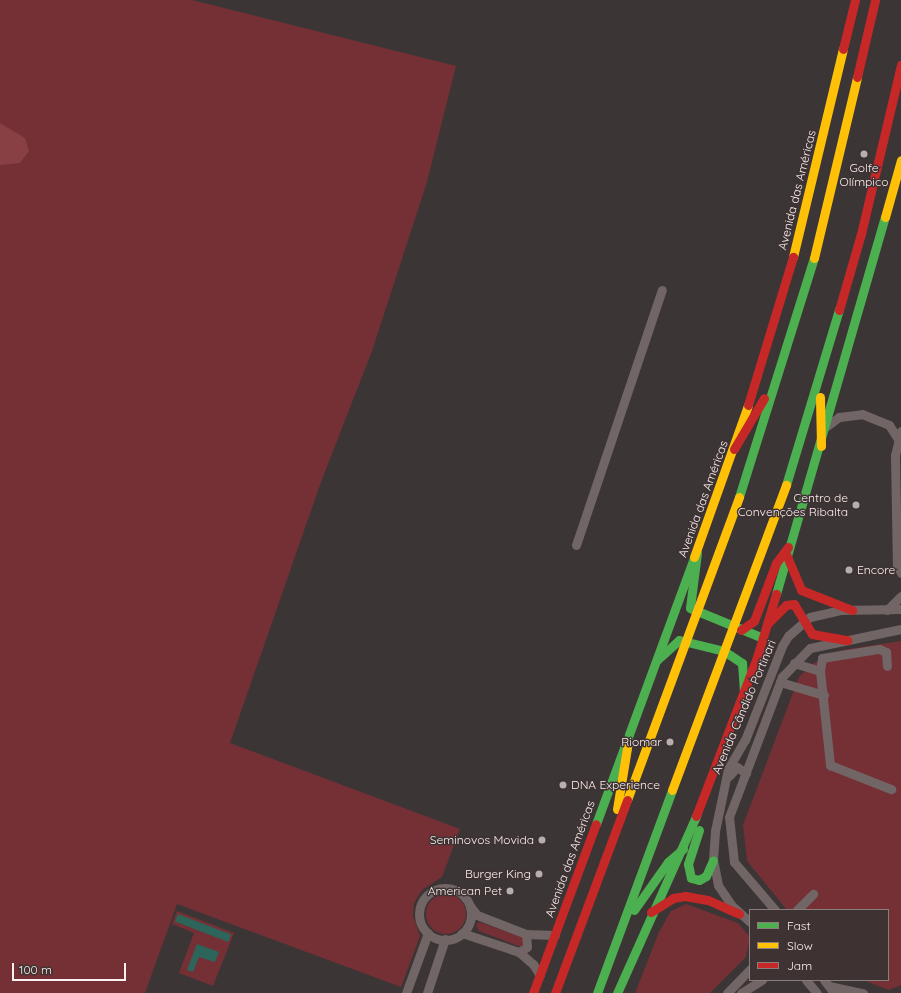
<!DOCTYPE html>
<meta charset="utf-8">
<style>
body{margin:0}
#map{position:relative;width:901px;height:993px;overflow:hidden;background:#3b3535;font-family:Quicksand,sans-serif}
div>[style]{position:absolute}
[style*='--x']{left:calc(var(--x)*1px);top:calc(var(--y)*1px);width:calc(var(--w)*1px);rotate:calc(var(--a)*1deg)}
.green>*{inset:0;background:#753035}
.round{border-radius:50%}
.forest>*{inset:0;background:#884044}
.water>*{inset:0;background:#2d655b;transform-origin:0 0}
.street>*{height:9px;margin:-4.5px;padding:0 4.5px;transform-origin:4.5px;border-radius:4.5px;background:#716565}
.street>.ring{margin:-4.5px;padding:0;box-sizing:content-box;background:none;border:9px solid #716565;border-radius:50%}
.fast>*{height:9px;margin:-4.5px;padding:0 4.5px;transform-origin:4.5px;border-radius:4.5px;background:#4caf50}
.slow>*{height:9px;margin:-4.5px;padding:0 4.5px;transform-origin:4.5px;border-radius:4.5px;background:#ffc107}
.jam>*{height:9px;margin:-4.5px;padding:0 4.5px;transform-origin:4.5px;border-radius:4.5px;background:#c62828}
.dots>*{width:11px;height:11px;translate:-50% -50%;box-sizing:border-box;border:2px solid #3e3232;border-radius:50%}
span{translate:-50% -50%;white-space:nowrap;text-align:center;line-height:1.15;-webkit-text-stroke:3px #3e3232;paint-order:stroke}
.poi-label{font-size:12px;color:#f9f1f0}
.right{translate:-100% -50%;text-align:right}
.left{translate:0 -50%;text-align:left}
.street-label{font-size:12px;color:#f9f1f0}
.legend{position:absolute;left:749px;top:909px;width:140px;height:72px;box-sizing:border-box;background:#3e3232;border:1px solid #897e7e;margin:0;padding:5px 7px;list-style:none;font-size:12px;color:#f9f1f0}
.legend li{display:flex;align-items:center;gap:8px;height:20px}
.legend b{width:20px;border:1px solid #897e7e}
.scale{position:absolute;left:12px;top:963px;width:114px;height:18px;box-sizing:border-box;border:2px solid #f9f1f0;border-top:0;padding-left:5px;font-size:12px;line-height:14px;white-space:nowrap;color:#f9f1f0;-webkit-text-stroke:3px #3e3232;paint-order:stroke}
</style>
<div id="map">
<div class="green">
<i style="clip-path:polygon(0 0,192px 0,456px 66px,427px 182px,372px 351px,321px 482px,230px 743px,460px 829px,442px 877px,422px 890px,414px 903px,413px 916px,420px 936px,401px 987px,177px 904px,145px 993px,0 993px)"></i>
<i style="clip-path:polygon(901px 641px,901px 985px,889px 990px,863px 980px,888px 980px,888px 910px,787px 910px,747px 861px,743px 825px,799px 677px,812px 664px,842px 650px)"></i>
<i class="round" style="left:426px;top:894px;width:40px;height:40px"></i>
<i style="clip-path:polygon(686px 904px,738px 923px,750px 937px,746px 957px,710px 993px,635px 993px,659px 932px,671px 911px)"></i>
<i style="clip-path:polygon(177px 911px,234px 933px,213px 986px,179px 973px,194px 933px,172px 924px)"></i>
<i style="clip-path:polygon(479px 922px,524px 938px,526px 940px,521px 947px,479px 931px,476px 925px)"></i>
</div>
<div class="forest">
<i style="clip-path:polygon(0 123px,25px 138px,29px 151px,20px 163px,0 165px)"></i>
</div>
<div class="water">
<i style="left:178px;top:914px;width:57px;height:8px;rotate:21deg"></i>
<i style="clip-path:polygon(197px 944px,219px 952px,215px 962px,199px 957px,193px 972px,187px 970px)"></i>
</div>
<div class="street">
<i style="--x:827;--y:426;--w:15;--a:-37"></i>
<i style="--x:839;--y:417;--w:23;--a:-7"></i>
<i style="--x:862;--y:414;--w:29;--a:22"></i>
<i style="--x:889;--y:425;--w:17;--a:57"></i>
<i style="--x:901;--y:431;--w:25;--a:104"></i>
<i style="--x:895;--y:455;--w:110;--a:89"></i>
<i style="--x:897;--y:565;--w:9;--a:63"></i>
<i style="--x:576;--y:545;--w:269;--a:-71.4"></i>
<i style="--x:887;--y:610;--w:20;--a:-45"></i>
<i style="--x:794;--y:663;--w:27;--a:17"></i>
<i style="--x:820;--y:671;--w:95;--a:83.9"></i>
<i style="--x:830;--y:765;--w:66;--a:21.5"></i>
<i style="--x:820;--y:671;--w:13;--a:-81"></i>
<i style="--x:822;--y:658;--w:58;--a:-9"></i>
<i style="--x:879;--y:649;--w:8;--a:23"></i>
<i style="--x:886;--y:652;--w:14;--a:86"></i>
<i style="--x:780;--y:682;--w:46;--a:16.5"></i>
<i style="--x:729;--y:776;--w:12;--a:-48"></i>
<i style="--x:737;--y:767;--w:11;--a:34"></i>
<i class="ring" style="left:419px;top:888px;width:43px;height:43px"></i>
<i style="--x:470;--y:906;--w:11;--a:52"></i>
<i style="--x:477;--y:915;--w:53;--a:21.2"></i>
<i style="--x:526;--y:934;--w:29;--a:2"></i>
<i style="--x:775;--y:910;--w:63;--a:-130.5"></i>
<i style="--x:734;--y:862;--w:45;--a:-96.3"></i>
<i style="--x:729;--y:817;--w:150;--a:-69.3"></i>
<i style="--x:782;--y:677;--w:40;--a:-46"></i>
<i style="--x:810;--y:648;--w:93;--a:-11.8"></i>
<i style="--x:797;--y:910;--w:23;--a:-45"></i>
<i style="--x:750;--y:922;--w:24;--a:-138"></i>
<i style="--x:732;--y:906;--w:25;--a:-124"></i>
<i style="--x:718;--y:885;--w:25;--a:-101"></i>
<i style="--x:713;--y:860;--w:29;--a:-86"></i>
<i style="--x:715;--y:831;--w:63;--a:-78.2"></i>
<i style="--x:728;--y:769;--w:34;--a:-60"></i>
<i style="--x:745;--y:740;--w:101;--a:-68.5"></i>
<i style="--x:782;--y:646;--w:12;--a:-59"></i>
<i style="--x:788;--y:636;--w:29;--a:-41"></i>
<i style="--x:810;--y:617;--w:31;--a:-13"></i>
<i style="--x:840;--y:610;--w:61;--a:-0.9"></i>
<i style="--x:462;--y:933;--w:60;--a:18.4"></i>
<i style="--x:519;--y:952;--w:18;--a:41"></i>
<i style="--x:533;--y:964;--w:13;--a:58"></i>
<i style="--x:519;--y:952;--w:9;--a:-32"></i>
<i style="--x:527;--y:947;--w:13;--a:-94"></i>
<i style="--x:806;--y:980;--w:17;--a:50"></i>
<i style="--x:824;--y:980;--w:16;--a:52"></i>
<i style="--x:829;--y:986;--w:35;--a:12"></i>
<i style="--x:406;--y:993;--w:64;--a:-69.9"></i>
<i style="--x:427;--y:993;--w:57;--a:-71.6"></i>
<i style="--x:727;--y:993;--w:33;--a:-46"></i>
<i style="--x:741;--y:993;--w:25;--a:-32"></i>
</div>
<div class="fast">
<i style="--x:786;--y:485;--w:183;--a:-73.2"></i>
<i style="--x:739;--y:497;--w:250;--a:-72.6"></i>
<i style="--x:697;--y:553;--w:55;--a:97.3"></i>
<i style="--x:690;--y:608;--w:79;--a:22.3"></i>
<i style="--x:776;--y:594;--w:392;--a:-73.9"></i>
<i style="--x:657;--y:660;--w:30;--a:-42"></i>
<i style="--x:679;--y:640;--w:46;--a:13.7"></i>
<i style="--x:724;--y:651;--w:22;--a:34"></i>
<i style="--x:742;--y:663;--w:30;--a:86"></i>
<i style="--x:596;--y:824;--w:284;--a:-69.8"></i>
<i style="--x:699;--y:830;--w:36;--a:108"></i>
<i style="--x:688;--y:864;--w:14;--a:78"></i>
<i style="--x:691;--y:878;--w:8;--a:14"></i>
<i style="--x:699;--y:880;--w:8;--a:-30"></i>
<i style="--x:706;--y:876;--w:17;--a:-66"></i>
<i style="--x:634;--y:910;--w:59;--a:-54.7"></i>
<i style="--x:668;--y:862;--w:20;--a:-41"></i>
<i style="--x:597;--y:993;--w:216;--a:-69.7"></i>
<i style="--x:617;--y:993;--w:194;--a:-65.9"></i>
</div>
<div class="slow">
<i style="--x:885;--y:217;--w:59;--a:-74.3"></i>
<i style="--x:793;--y:257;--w:214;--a:-76.5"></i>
<i style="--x:814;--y:258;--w:186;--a:-76.6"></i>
<i style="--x:820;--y:397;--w:49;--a:88.8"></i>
<i style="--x:694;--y:557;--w:161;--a:-70.4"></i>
<i style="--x:672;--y:790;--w:326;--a:-69.5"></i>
<i style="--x:627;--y:800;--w:323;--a:-69.7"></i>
<i style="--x:617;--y:809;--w:68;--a:-80.7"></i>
</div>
<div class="jam">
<i style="--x:843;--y:49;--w:50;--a:-76.2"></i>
<i style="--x:857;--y:77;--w:79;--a:-76.8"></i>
<i style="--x:839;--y:310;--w:79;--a:-73.9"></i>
<i style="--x:861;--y:234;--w:174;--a:-76.7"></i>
<i style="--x:748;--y:405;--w:155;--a:-73.1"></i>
<i style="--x:734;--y:449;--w:59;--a:-59.5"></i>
<i style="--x:786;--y:554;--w:39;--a:67"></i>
<i style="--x:801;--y:590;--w:55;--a:21.4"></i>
<i style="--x:768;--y:623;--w:25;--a:-45"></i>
<i style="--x:786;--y:605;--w:8;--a:-7"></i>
<i style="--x:794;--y:604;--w:35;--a:59"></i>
<i style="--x:812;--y:634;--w:36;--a:10"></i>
<i style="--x:741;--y:630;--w:16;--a:-35"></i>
<i style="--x:754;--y:621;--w:62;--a:-69.2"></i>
<i style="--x:776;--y:563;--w:20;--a:-53"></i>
<i style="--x:696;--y:816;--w:170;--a:-69"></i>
<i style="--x:757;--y:657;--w:66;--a:-73.2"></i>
<i style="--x:651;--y:912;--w:26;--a:-32"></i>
<i style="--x:673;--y:898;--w:12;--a:-9"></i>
<i style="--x:685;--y:896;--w:23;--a:10"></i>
<i style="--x:708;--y:900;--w:34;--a:24"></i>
<i style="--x:533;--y:993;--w:180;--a:-69.6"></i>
<i style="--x:555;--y:993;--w:206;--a:-69.5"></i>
</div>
<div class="dots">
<i style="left:864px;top:154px;background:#b6afaf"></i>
<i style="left:856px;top:505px;background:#b6afaf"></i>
<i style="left:849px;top:570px;background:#b6afaf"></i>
<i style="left:670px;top:742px;background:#b6afaf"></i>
<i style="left:563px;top:785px;background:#b6afaf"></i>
<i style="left:542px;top:840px;background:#b6afaf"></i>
<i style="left:539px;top:874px;background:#b6afaf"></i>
<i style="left:510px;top:891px;background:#b6afaf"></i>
</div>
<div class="poi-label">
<span style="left:864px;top:175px">Golfe<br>Olímpico</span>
<span class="right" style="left:848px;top:505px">Centro de<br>Convenções Ribalta</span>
<span class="left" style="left:857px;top:570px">Encore</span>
<span class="right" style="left:662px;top:742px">Riomar</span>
<span class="left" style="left:571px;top:785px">DNA Experience</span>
<span class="right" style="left:534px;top:840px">Seminovos Movida</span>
<span class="right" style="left:531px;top:874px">Burger King</span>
<span class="right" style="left:502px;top:891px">American Pet</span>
</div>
<div class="street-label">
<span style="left:797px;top:190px;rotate:-76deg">Avenida das Américas</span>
<span style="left:703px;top:499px;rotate:-70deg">Avenida das Américas</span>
<span style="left:744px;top:707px;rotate:-67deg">Avenida Cândido Portinari</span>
<span style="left:570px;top:859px;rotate:-70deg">Avenida das Américas</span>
</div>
<ul class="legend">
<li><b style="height:5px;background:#4caf50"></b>Fast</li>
<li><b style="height:5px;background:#ffc107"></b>Slow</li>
<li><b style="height:5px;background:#c62828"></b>Jam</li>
</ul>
<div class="scale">100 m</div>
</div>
